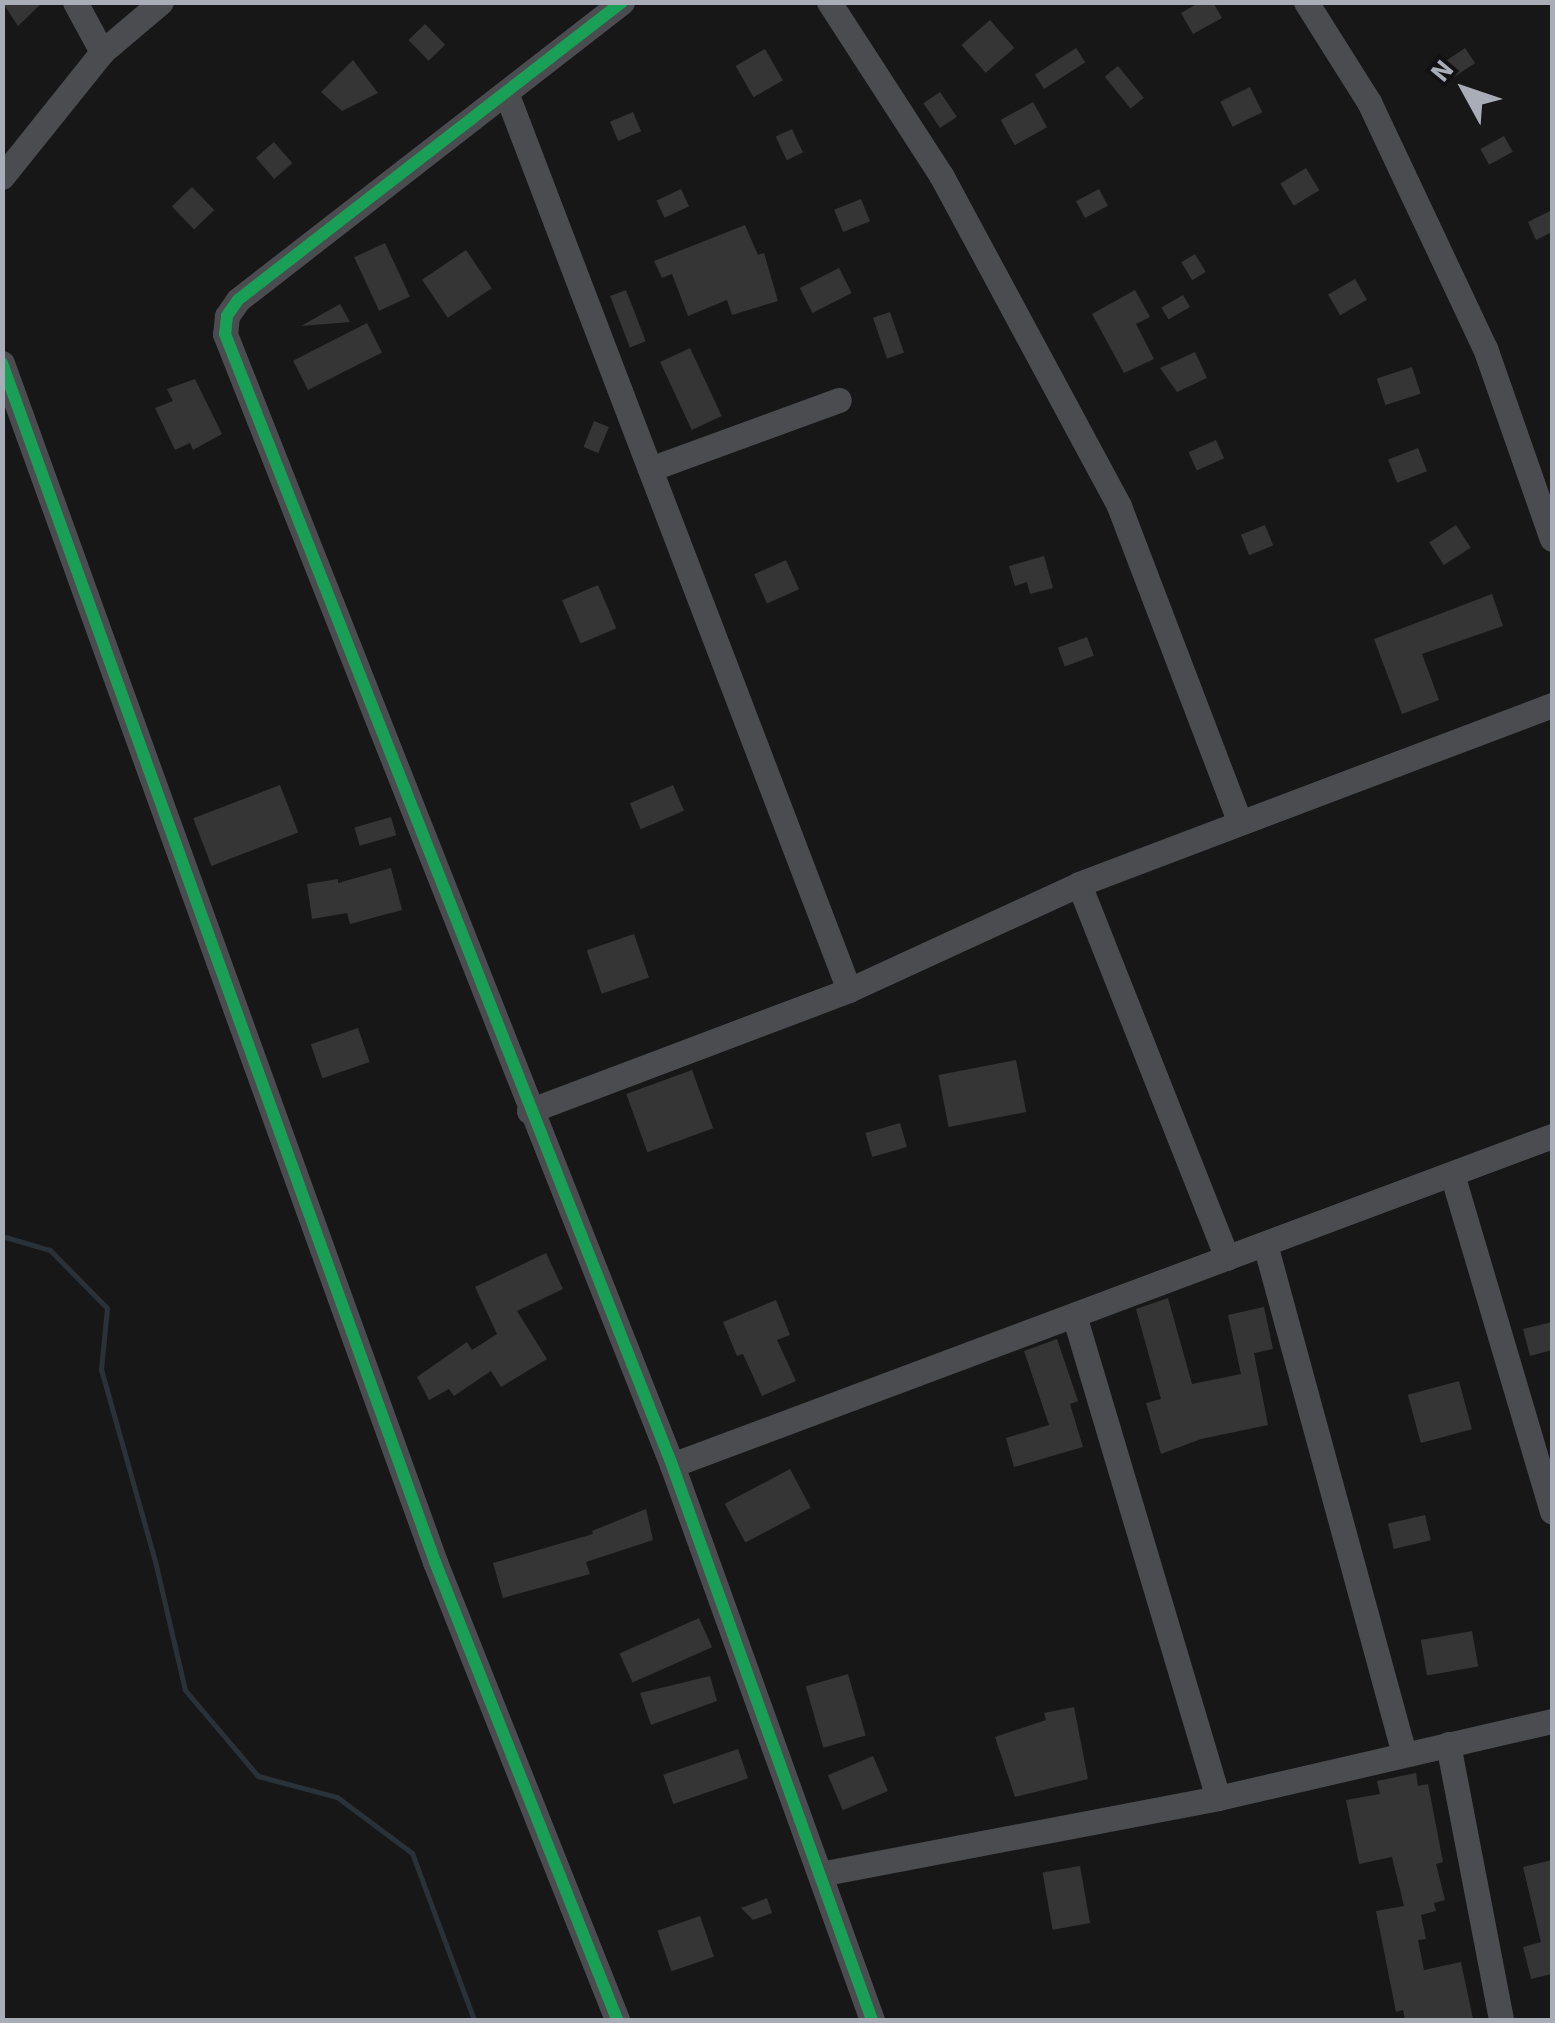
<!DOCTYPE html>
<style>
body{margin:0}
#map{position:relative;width:1555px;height:2023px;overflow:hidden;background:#171717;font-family:"Source Sans 3",sans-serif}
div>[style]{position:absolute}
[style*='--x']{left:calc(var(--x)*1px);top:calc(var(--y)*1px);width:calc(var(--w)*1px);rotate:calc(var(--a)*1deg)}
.stream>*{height:5px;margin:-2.5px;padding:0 2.5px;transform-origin:2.5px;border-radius:2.5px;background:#2a3239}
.building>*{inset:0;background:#353536;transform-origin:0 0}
.minor>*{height:25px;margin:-12.5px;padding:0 12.5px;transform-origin:12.5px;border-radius:12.5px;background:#4b4c50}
.cycleway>*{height:12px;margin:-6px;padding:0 6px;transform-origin:6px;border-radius:6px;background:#1a9f57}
span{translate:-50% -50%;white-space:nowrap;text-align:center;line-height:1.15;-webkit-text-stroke:8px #111113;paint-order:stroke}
.frame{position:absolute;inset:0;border:5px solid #a8adb8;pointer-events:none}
.north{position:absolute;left:1415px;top:40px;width:100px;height:100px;-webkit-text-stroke:8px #111113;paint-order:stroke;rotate:310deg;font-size:28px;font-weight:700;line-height:40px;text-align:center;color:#a8adb8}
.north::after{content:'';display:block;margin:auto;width:35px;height:45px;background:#a8adb8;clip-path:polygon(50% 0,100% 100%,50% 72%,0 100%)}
</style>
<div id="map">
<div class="stream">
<i style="--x:2;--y:1236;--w:50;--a:16.3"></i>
<i style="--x:50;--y:1250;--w:81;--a:45.5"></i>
<i style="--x:107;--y:1308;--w:61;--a:95.6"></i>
<i style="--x:101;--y:1369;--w:199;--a:74.3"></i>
<i style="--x:155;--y:1561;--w:132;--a:76.9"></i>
<i style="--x:185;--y:1690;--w:113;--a:49.7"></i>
<i style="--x:258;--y:1776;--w:82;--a:14.9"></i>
<i style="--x:337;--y:1797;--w:94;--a:36.7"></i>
<i style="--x:412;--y:1853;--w:178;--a:69.6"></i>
</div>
<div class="building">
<i style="clip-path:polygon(2px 2px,43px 2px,18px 26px)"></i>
<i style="clip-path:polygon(1200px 2px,1213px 2px,1222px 18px,1193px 34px,1181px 13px)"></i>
<i style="left:990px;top:20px;width:37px;height:38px;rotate:49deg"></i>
<i style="left:425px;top:24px;width:29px;height:23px;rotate:46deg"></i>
<i style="left:1076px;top:48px;width:17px;height:49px;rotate:57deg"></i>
<i style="left:1465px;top:48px;width:18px;height:25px;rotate:56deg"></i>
<i style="left:765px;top:49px;width:36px;height:34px;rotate:60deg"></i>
<i style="clip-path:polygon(353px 60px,378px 93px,342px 111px,321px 92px)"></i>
<i style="left:1118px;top:66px;width:41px;height:17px;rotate:51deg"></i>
<i style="left:1250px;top:87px;width:28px;height:33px;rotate:64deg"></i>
<i style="left:940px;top:92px;width:30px;height:20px;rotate:56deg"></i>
<i style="left:1033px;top:102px;width:29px;height:37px;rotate:61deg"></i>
<i style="left:633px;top:112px;width:21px;height:25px;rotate:67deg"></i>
<i style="left:792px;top:129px;width:26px;height:18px;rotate:65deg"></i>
<i style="left:1504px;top:136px;width:18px;height:27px;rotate:61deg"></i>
<i style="left:274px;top:142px;width:28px;height:24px;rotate:49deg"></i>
<i style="left:1306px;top:168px;width:26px;height:30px;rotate:59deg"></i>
<i style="left:192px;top:187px;width:32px;height:28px;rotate:46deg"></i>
<i style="left:681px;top:189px;width:19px;height:27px;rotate:65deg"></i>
<i style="left:1099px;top:189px;width:19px;height:26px;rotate:62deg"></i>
<i style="left:861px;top:199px;width:24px;height:29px;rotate:68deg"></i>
<i style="clip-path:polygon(1552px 210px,1552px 232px,1536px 240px,1528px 222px)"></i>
<i style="clip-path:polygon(745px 225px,758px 255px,764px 253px,778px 301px,732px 315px,727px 300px,688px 316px,672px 274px,662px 278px,654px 261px)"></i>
<i style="left:385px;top:243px;width:59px;height:34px;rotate:65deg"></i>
<i style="left:466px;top:250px;width:46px;height:53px;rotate:56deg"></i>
<i style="left:1195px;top:254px;width:21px;height:16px;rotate:59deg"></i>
<i style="left:839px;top:268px;width:28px;height:44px;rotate:63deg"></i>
<i style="left:1355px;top:279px;width:24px;height:31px;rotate:60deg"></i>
<i style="left:626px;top:290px;width:55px;height:17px;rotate:69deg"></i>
<i style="clip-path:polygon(1135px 290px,1150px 317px,1136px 324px,1154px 359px,1124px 373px,1092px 314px)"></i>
<i style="left:1183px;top:295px;width:14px;height:25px;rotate:60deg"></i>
<i style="clip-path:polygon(340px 304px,350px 322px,301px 326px)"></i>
<i style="left:890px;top:312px;width:43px;height:18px;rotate:71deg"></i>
<i style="left:367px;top:323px;width:33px;height:83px;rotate:63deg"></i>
<i style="left:690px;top:348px;width:75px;height:33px;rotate:65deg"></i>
<i style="clip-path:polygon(1195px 352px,1207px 378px,1177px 392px,1160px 368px)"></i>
<i style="left:1412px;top:367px;width:28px;height:37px;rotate:72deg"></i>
<i style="clip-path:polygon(195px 379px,222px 434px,193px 450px,190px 443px,175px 450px,155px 408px,173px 401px,167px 389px)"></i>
<i style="left:594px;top:421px;width:16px;height:28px;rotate:22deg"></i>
<i style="left:1216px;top:440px;width:20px;height:30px;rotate:66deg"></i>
<i style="left:1418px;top:448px;width:25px;height:32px;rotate:69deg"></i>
<i style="left:1265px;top:525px;width:22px;height:26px;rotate:68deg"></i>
<i style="left:1456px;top:525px;width:27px;height:32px;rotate:57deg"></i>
<i style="clip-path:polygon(1044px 556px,1053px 588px,1030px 594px,1027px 582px,1015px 586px,1009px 566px)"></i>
<i style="left:786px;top:560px;width:32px;height:35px;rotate:66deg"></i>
<i style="left:598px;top:585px;width:47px;height:39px;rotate:67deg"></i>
<i style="clip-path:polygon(1492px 594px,1503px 626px,1422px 654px,1439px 700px,1402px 714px,1374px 639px)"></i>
<i style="left:1087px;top:637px;width:20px;height:31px;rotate:70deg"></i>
<i style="left:280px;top:785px;width:51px;height:93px;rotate:69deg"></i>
<i style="left:673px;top:785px;width:28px;height:47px;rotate:67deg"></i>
<i style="left:391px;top:817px;width:19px;height:38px;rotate:74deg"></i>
<i style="clip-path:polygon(391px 868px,402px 910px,350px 924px,347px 913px,312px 919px,307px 884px,338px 879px,338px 883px)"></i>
<i style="left:634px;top:934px;width:46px;height:50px;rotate:71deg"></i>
<i style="left:358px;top:1028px;width:36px;height:50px;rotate:71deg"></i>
<i style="left:1016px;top:1060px;width:53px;height:79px;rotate:79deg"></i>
<i style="left:692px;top:1070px;width:62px;height:70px;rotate:70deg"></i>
<i style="left:900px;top:1123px;width:25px;height:36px;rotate:74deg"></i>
<i style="clip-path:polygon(546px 1253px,563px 1289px,517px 1311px,547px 1359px,501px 1387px,491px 1371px,454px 1396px,449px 1389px,429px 1400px,417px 1377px,467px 1342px,472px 1350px,497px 1334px,475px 1287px)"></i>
<i style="clip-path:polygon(1168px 1298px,1192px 1384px,1241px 1374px,1228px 1315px,1264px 1307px,1273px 1349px,1254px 1353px,1268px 1425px,1201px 1439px,1161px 1454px,1146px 1403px,1161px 1399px,1136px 1309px)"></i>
<i style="clip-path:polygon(776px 1300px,790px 1335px,777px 1340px,796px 1381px,762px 1396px,743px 1354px,737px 1356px,723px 1322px)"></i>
<i style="clip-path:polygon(1552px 1322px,1552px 1350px,1530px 1356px,1523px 1329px)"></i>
<i style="clip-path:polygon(1057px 1339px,1078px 1401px,1070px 1404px,1083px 1447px,1014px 1467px,1006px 1438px,1049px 1425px,1024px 1351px)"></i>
<i style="left:1459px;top:1381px;width:50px;height:53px;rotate:75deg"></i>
<i style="left:790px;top:1469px;width:44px;height:74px;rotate:62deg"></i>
<i style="clip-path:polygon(646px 1509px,653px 1540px,586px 1562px,590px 1574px,503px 1598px,493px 1563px,593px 1534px,592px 1531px)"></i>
<i style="left:1425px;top:1515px;width:26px;height:38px;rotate:77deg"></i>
<i style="left:699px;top:1618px;width:32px;height:87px;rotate:66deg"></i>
<i style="left:1472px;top:1631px;width:36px;height:52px;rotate:80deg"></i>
<i style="left:848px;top:1674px;width:64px;height:44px;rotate:74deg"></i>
<i style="clip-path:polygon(710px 1676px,717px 1701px,651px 1725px,640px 1693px)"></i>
<i style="clip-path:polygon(1074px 1707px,1088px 1779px,1015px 1797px,995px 1737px,1046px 1720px,1044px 1713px)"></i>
<i style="left:738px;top:1749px;width:31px;height:79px;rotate:71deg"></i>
<i style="left:873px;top:1756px;width:38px;height:49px;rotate:67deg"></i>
<i style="clip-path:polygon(1416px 1773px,1418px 1786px,1428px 1784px,1443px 1862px,1436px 1864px,1445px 1900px,1434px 1903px,1436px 1911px,1421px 1915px,1426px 1939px,1418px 1940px,1424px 1970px,1461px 1962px,1473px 2019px,1405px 2020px,1403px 2010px,1396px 2012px,1376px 1911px,1404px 1906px,1392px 1857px,1359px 1864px,1346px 1800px,1380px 1794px,1377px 1781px)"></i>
<i style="clip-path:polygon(1552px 1860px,1552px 1974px,1531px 1979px,1523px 1947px,1541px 1942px,1523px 1867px)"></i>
<i style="left:1080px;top:1866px;width:58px;height:38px;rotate:80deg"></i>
<i style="clip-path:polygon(767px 1898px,772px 1913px,753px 1920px,741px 1908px)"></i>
<i style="left:700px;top:1916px;width:43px;height:45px;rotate:71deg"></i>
</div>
<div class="minor">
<i style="--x:75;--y:2;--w:57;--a:61.6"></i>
<i style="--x:622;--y:2;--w:486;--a:142.2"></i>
<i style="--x:238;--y:300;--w:19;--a:125"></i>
<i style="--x:227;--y:316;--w:18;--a:96"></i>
<i style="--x:225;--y:334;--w:1216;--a:68.43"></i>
<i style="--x:672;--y:1465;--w:590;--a:70.18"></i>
<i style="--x:829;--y:2;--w:206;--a:57.1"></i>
<i style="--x:941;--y:175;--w:376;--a:61.7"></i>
<i style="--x:1119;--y:506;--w:339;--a:69.1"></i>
<i style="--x:1306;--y:2;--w:118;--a:57.8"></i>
<i style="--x:1369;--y:102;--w:272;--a:64.8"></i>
<i style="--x:1485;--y:348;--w:202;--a:70.7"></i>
<i style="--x:507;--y:95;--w:958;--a:69.09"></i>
<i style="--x:2;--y:177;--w:160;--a:-51.3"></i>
<i style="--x:102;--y:52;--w:77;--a:-40.3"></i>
<i style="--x:2;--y:363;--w:1275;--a:70.14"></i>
<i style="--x:435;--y:1562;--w:493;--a:68.3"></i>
<i style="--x:650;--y:469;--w:201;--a:-20.1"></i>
<i style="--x:529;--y:1111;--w:342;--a:-20.7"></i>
<i style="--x:849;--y:990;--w:253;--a:-24.7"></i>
<i style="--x:1452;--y:1174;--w:352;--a:73.5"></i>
<i style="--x:1265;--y:1244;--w:529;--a:74.75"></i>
<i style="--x:1227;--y:1258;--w:402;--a:-111.6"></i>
<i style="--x:1079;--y:884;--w:506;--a:-20.73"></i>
<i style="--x:1074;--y:1315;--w:504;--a:73.4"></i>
<i style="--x:672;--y:1465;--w:939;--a:-20.5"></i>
<i style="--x:1448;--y:1744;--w:281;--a:79.1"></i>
<i style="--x:820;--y:1874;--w:405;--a:-10.8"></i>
<i style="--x:1218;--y:1798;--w:343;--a:-13"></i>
</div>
<div class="cycleway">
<i style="--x:622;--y:2;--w:486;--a:142.2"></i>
<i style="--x:238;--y:300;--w:19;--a:125"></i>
<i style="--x:227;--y:316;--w:18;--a:96"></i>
<i style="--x:225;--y:334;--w:1216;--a:68.43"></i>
<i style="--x:672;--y:1465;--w:590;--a:70.18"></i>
<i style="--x:2;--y:363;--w:1275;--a:70.14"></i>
<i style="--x:435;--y:1562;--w:493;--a:68.3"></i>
</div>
<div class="frame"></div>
<div class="north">N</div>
</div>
